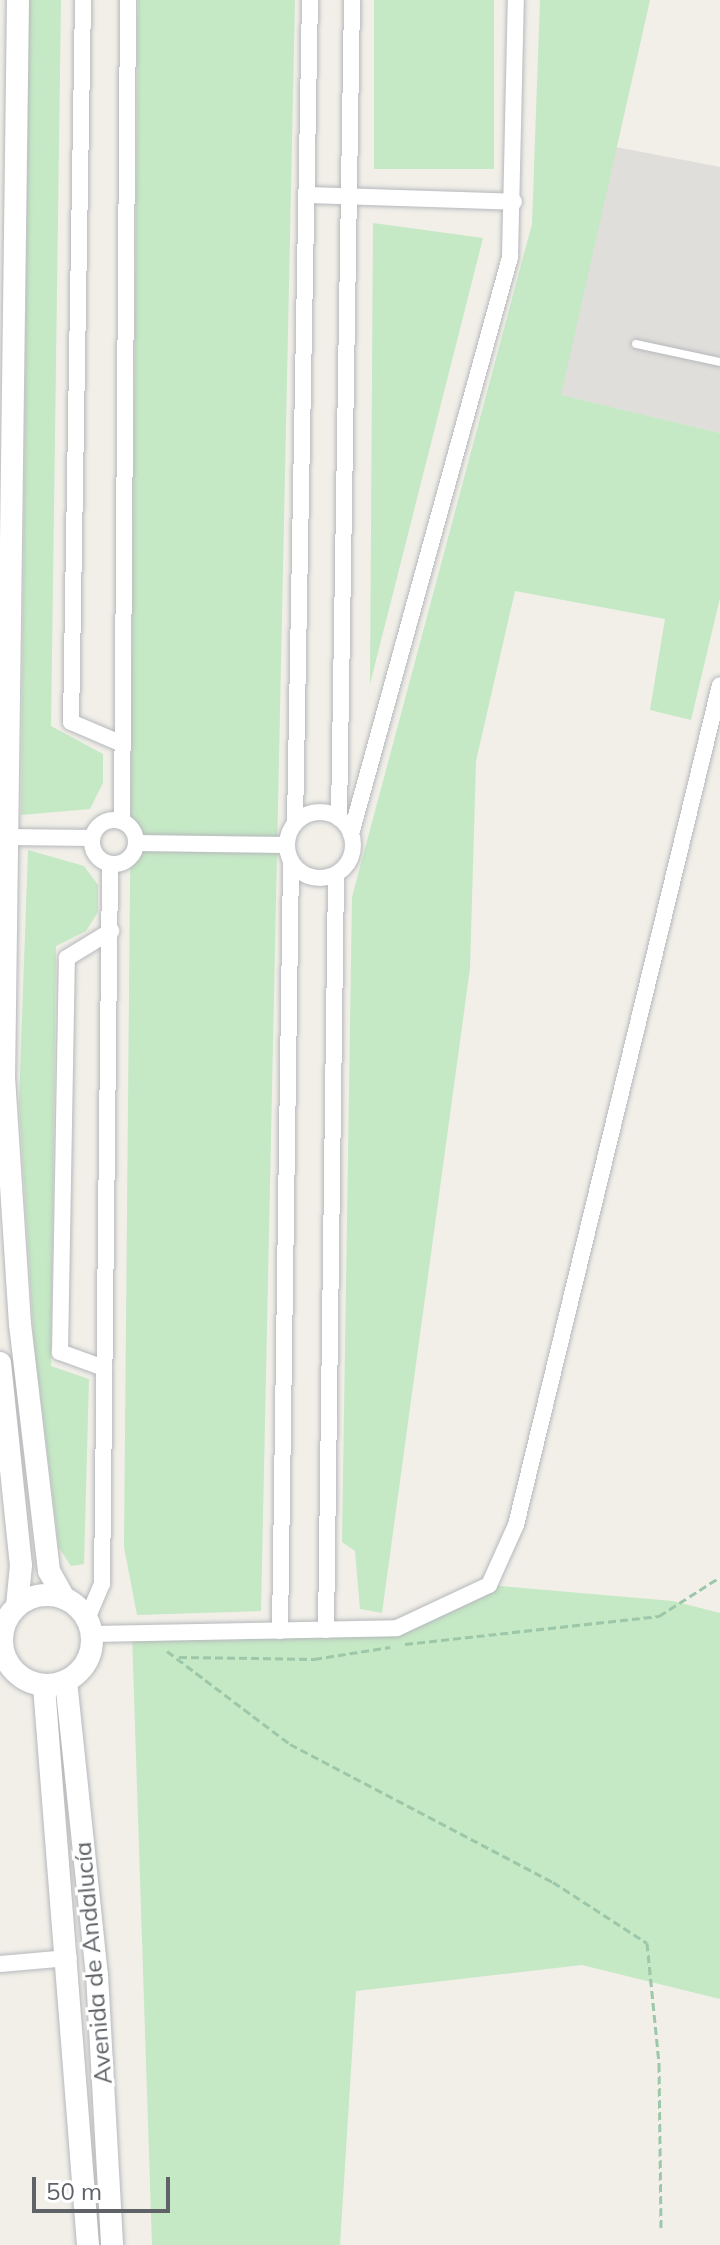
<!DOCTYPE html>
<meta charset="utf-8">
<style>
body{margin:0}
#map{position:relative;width:720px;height:2245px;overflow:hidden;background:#f1efe8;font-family:Mulish,sans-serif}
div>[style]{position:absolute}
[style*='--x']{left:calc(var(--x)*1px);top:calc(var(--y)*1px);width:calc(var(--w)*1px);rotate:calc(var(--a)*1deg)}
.industrial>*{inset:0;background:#e0deda}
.green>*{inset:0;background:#c5e8c5;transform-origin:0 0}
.path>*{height:3px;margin-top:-1.5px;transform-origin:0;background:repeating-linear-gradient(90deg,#9cc7a9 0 8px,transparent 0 12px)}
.roads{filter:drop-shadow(0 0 2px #b5b8bc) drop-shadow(0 0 2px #b5b8bc)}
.lane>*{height:8px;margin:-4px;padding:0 4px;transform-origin:4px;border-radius:4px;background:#fff}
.street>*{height:16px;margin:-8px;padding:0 8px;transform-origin:8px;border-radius:8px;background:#fff}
.street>.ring{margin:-8px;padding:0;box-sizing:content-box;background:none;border:16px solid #fff;border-radius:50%}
.secondary>*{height:22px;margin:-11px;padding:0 11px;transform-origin:11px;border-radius:11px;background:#fff}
.secondary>.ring{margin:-11px;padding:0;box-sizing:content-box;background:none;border:22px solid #fff;border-radius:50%}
span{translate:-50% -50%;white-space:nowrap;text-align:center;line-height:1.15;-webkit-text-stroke:6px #fff;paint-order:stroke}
.street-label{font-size:24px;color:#5f6368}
.scale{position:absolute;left:32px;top:2177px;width:138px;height:36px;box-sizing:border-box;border:4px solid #5f6368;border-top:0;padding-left:10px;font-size:24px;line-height:28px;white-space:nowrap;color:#5f6368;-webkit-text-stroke:6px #fff;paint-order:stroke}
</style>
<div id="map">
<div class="industrial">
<i style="clip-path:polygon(616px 147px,720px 167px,720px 433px,560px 395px)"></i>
</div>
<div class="green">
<i style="clip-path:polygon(29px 0,61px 0,51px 726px,103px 754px,103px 783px,90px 809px,21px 815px)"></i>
<i style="clip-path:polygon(138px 0,295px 0,261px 1611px,137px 1615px,124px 1547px)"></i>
<i style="left:374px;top:0;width:120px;height:169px"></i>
<i style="clip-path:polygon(540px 0,650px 0,561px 395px,720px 433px,720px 598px,691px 720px,650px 710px,665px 619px,515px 591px,476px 761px,470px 968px,382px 1613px,360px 1609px,355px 1551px,342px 1542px,352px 897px,532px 224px)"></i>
<i style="clip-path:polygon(373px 223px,483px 238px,370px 684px)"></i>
<i style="clip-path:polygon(28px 850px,84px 866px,98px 885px,98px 912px,86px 931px,56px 946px,51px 1366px,89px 1379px,84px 1564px,71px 1566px,59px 1548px,34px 1342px,19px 1103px)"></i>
<i style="clip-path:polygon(489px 1585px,673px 1601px,720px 1613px,720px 1999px,582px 1965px,356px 1991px,340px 2245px,152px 2245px,132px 1634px,396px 1628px)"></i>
</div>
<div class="path">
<i style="--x:405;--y:1644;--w:256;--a:-6.3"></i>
<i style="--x:659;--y:1616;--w:72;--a:-32.6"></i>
<i style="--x:167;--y:1651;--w:154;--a:37.1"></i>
<i style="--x:290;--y:1744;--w:297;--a:27.7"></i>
<i style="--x:553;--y:1882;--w:112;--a:33"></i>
<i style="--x:647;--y:1943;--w:122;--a:84.3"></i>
<i style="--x:659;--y:2064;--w:164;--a:89.3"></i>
<i style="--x:179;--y:1657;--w:135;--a:0.8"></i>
<i style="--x:314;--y:1659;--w:77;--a:-9"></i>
</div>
<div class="roads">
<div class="lane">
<i style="--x:636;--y:344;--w:86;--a:12.1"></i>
</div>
<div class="street">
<i style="--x:83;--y:0;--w:722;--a:90.95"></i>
<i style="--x:71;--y:722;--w:53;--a:23.2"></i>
<i style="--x:308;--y:195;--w:206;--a:1.9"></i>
<i class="ring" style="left:287px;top:812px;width:50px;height:50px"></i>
<i style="--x:339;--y:818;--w:818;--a:-89.09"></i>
<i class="ring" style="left:92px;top:820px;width:28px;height:28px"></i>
<i style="--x:122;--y:821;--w:821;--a:-89.58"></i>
<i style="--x:295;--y:823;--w:823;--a:-88.96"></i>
<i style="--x:351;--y:834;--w:599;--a:-74.59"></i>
<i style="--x:510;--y:257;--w:257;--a:-88.7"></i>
<i style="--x:6;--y:837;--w:86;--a:0.7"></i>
<i style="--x:136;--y:843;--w:150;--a:0.8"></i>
<i style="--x:104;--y:1368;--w:47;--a:-160"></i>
<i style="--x:60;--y:1352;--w:394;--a:-89"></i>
<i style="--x:67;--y:958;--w:52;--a:-31.5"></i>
<i style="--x:87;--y:1619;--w:38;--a:-67"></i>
<i style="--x:102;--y:1584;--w:720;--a:-89.36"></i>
<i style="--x:326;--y:1630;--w:755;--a:-89.24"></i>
<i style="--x:280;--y:1631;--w:769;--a:-89.18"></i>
<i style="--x:92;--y:1634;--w:305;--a:-1.1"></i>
<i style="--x:397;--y:1628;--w:102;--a:-25.1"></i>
<i style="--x:489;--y:1585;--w:66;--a:-65.8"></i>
<i style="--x:516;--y:1525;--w:864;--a:-76.35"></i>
<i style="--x:0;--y:1649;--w:2;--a:0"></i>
<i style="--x:0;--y:1964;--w:69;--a:-5"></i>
</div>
<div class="secondary">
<i style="--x:18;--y:0;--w:1077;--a:90.74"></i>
<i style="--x:4;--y:1077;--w:248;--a:86.3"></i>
<i style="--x:20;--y:1324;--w:249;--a:83.3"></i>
<i style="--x:49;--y:1571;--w:31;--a:61"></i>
<i style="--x:0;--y:1363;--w:203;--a:84.1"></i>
<i style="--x:21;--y:1565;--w:41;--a:95.6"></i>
<i class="ring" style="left:2px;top:1595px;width:68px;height:68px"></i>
<i style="--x:66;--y:1681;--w:296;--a:84"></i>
<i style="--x:97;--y:1975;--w:270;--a:86.8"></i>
<i style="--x:44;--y:1686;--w:561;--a:85.5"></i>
</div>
</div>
<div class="street-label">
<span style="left:93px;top:1963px;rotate:-95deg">Avenida de Andalucía</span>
</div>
<div class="scale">50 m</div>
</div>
